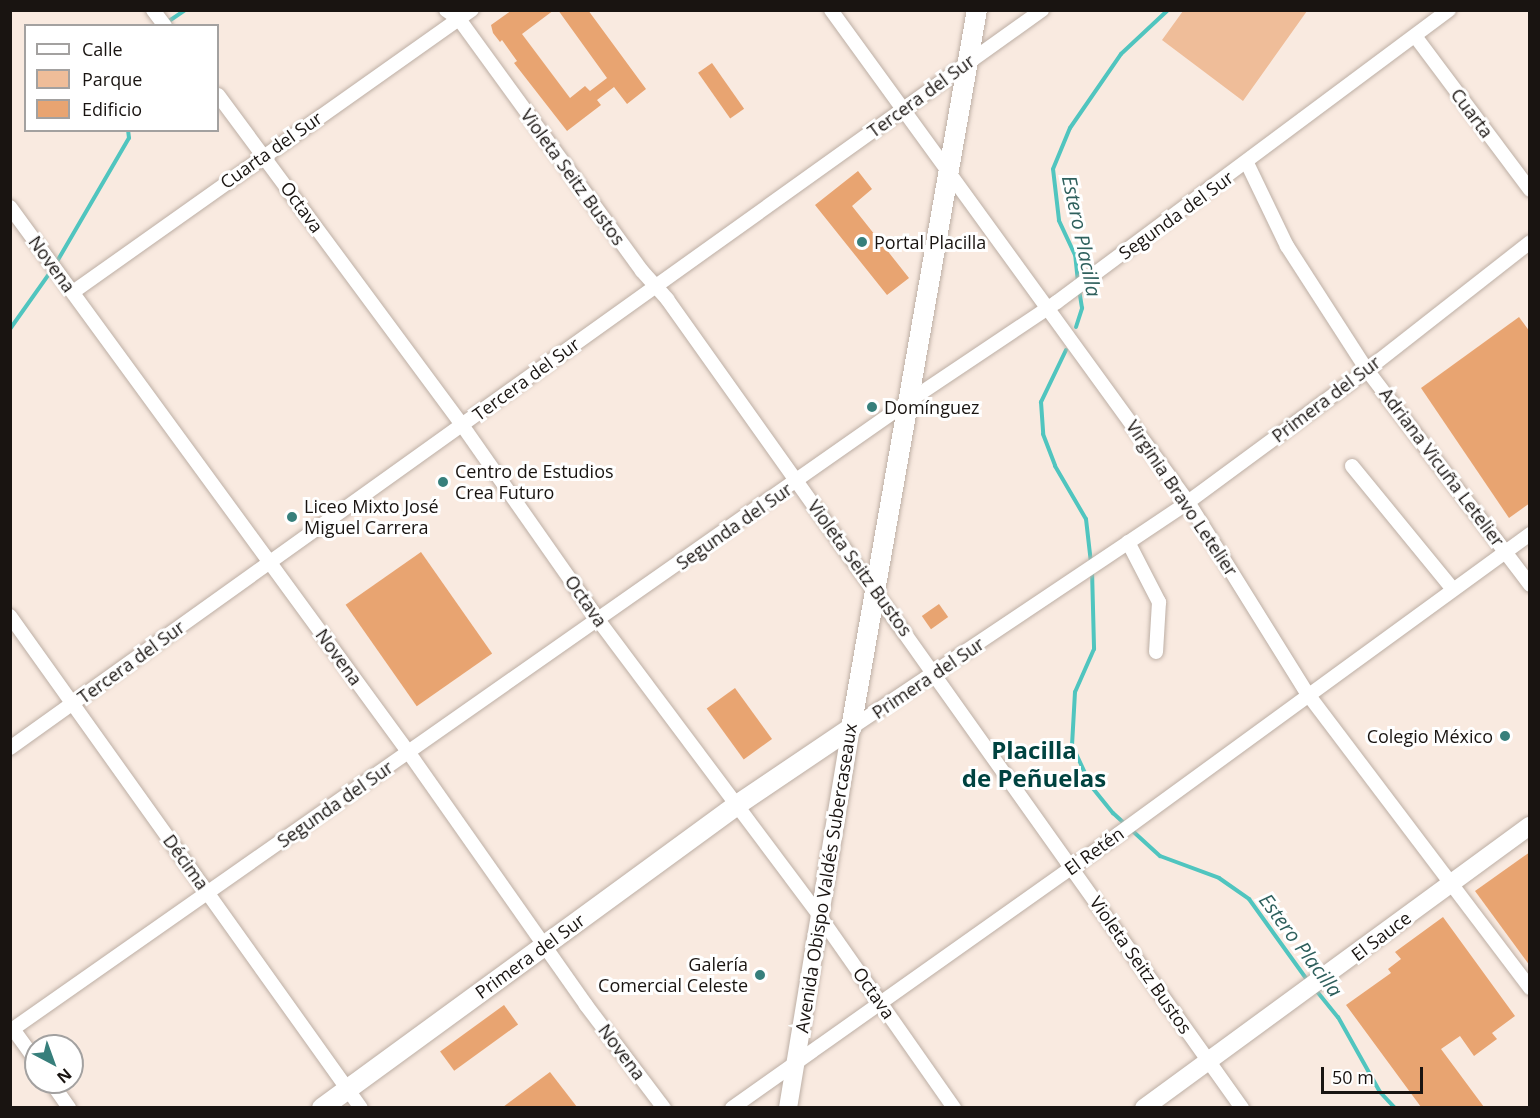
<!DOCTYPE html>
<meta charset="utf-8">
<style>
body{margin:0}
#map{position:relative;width:1540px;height:1118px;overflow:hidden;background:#f9eae0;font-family:"Open Sans",sans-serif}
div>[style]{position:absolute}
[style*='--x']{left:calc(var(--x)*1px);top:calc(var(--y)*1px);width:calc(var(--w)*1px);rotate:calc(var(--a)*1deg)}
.green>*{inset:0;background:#efbd99}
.stream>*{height:4px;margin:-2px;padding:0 2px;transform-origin:2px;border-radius:2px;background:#50c5bf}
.building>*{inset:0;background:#e8a471;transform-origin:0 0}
.roads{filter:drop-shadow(0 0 2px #bdafa5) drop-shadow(0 0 2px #bdafa5)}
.minor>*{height:14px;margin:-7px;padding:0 7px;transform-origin:7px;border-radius:7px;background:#fff}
.tertiary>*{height:18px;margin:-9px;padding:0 9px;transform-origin:9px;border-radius:9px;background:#fff}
.secondary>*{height:20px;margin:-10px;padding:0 10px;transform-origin:10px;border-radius:10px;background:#fff}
.dots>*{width:16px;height:16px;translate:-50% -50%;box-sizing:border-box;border:3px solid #fff;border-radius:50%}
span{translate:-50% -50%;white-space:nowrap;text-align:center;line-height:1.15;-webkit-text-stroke:6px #fff;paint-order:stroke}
.street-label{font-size:18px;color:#191411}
.poi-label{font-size:18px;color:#191411}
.left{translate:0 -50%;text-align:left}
.right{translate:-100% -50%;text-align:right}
.water-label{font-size:20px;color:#2f605d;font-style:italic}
.district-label{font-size:24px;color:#004340;font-weight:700}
.frame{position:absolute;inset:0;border:12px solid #191411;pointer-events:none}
.legend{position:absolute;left:24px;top:24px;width:195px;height:108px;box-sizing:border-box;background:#fff;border:2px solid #a3a1a0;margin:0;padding:8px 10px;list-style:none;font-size:18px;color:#191411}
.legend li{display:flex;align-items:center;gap:12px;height:30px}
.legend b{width:30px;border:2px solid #a3a1a0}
.north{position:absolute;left:24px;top:1034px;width:60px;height:60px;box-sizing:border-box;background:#fff;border:2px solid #a3a1a0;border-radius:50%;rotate:139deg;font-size:16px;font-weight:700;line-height:24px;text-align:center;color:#191411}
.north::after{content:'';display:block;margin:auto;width:21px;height:27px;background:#377f7b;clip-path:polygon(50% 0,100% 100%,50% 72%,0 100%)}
.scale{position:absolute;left:1321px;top:1067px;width:102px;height:27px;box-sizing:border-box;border:3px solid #191411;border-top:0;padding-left:8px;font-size:18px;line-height:21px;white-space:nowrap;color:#191411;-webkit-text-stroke:4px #fff;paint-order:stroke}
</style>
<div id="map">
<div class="green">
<i style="clip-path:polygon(1183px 11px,1183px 10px,1307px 11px,1243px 101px,1162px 40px)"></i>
</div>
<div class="stream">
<i style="--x:166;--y:23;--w:23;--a:-34"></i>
<i style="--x:55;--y:265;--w:147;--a:-59.8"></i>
<i style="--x:129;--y:138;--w:8;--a:-97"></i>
<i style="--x:1078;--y:282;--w:27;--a:-96"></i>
<i style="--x:1075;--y:255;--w:38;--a:-115"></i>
<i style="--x:1059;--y:220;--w:51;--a:-96.7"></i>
<i style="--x:1053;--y:169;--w:44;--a:-67.5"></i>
<i style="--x:1070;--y:128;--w:90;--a:-55.4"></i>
<i style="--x:1121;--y:54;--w:64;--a:-43.1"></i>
<i style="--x:1076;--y:327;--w:20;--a:-72"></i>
<i style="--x:1082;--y:308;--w:18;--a:-99"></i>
<i style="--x:10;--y:329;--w:71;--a:-54.7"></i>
<i style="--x:1066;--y:350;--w:58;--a:115.7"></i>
<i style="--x:1041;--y:402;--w:32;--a:86"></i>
<i style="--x:1043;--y:434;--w:34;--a:69"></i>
<i style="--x:1055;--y:466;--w:61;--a:59.7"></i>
<i style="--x:1086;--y:519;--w:44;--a:83.5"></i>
<i style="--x:1092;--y:570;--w:79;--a:88.5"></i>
<i style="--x:1094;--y:649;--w:47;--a:113.8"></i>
<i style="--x:1075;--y:692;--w:53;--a:93.2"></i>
<i style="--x:1072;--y:745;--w:45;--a:65.1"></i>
<i style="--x:1091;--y:786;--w:35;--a:51"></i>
<i style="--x:1113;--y:813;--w:64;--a:42.5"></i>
<i style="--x:1160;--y:856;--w:63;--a:20.4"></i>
<i style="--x:1219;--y:878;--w:37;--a:35"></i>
<i style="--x:1249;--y:899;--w:101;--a:54.3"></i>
<i style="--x:1315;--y:989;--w:36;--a:51"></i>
<i style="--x:1338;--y:1017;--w:86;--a:60.8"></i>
<i style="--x:1380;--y:1092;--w:22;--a:47"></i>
</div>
<div class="building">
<i style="clip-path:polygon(512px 10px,554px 10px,522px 34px,570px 98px,585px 86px,590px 91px,607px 78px,558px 10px,588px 10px,646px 89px,627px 104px,614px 87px,597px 100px,601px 105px,567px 131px,514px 63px,517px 61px,502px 40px,500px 42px,493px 33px,491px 25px)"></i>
<i style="left:712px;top:63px;width:56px;height:17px;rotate:55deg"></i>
<i style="clip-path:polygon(858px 171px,872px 189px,852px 206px,909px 278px,887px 295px,815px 205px)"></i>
<i style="clip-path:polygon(1519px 317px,1530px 332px,1530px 503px,1509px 518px,1421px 388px)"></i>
<i style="left:421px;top:552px;width:124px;height:92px;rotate:55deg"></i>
<i style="left:939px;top:604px;width:16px;height:21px;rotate:55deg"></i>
<i style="left:735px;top:688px;width:63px;height:35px;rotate:54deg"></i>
<i style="clip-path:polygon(1530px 852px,1530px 966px,1475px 891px)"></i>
<i style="clip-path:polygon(1443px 917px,1515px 1016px,1492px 1033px,1497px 1039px,1474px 1056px,1460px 1036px,1441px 1049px,1484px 1107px,1421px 1107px,1346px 1005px,1391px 973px,1388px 969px,1401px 959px,1395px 952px)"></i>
<i style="left:504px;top:1005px;width:24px;height:79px;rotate:54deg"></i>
<i style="clip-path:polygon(550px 1072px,577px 1107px,503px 1107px)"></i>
</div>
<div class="roads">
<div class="minor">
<i style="--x:153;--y:10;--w:20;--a:53"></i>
<i style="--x:446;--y:10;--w:16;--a:35"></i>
<i style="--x:459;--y:19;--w:311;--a:54"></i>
<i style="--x:642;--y:271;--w:38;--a:48"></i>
<i style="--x:667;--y:299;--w:993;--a:54.6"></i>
<i style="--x:831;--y:10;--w:608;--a:54.03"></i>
<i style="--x:1188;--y:502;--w:225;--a:58.1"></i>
<i style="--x:1307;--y:693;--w:370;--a:52.9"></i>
<i style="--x:1415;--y:36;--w:192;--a:53.2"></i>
<i style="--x:218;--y:95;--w:410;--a:53.5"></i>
<i style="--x:462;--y:425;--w:239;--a:55"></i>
<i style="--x:599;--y:621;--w:371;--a:53.2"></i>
<i style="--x:821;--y:918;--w:232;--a:55"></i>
<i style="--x:1247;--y:163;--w:92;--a:64.3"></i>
<i style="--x:1287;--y:246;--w:148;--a:57.2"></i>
<i style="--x:1367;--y:370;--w:270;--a:52.8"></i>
<i style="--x:10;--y:207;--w:676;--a:53.84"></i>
<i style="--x:409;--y:753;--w:308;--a:54.9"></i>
<i style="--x:586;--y:1005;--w:129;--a:52.9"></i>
<i style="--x:73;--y:292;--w:489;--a:-35.3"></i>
<i style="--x:1352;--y:466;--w:158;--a:50.7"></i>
<i style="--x:1128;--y:542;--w:68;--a:62.7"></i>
<i style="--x:1159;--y:602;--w:50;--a:93.4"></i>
<i style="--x:10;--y:616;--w:604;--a:54.5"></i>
<i style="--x:851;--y:728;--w:406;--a:-33.8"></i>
<i style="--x:1188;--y:502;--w:222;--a:-36.4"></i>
<i style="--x:1367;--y:370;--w:207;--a:-38.1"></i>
<i style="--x:10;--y:748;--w:1269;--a:-35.57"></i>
<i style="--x:13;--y:1029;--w:39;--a:54"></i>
<i style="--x:10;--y:1031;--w:1098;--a:-35.02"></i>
<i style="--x:909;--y:401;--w:178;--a:-33.8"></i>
<i style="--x:1057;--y:302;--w:489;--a:-36.7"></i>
<i style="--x:51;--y:1082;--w:32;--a:55"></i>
<i style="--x:732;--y:1108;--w:467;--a:-35.3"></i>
<i style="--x:1113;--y:838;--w:516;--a:-36.09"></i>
</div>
<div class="tertiary">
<i style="--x:788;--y:1108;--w:385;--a:-80.6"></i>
<i style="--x:1144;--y:1108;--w:478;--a:-36.2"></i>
</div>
<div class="secondary">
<i style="--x:322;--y:1108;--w:514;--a:-36.13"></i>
<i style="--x:737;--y:805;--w:138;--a:-34"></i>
<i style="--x:851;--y:728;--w:729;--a:-80.05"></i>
</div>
</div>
<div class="dots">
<i style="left:862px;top:242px;background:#377f7b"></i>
<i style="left:872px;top:407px;background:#377f7b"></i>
<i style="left:443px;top:482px;background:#377f7b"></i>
<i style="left:292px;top:517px;background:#377f7b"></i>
<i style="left:1505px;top:736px;background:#377f7b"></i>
<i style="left:760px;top:975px;background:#377f7b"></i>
</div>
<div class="street-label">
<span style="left:921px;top:96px;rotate:-36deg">Tercera del Sur</span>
<span style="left:1472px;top:113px;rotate:53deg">Cuarta</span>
<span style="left:271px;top:150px;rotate:-35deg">Cuarta del Sur</span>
<span style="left:573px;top:177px;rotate:54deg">Violeta Seitz Bustos</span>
<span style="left:302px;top:207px;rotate:54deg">Octava</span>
<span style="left:1176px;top:215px;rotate:-36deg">Segunda del Sur</span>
<span style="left:52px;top:264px;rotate:54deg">Novena</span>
<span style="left:526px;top:379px;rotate:-36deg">Tercera del Sur</span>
<span style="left:1326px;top:399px;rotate:-37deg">Primera del Sur</span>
<span style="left:1442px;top:467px;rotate:53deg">Adriana Vicuña Letelier</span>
<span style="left:1182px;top:498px;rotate:56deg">Virginia Bravo Letelier</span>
<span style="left:734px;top:526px;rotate:-35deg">Segunda del Sur</span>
<span style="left:860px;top:568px;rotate:54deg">Violeta Seitz Bustos</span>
<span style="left:586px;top:601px;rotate:55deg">Octava</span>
<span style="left:339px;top:657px;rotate:54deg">Novena</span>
<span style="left:131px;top:662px;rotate:-36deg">Tercera del Sur</span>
<span style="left:928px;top:678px;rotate:-34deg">Primera del Sur</span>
<span style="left:335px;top:804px;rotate:-35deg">Segunda del Sur</span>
<span style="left:1094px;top:851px;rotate:-36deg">El Retén</span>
<span style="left:186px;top:862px;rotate:54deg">Décima</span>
<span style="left:826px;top:878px;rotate:-81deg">Avenida Obispo Valdés Subercaseaux</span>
<span style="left:1381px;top:936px;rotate:-37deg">El Sauce</span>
<span style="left:530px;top:956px;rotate:-36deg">Primera del Sur</span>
<span style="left:1141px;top:965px;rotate:55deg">Violeta Seitz Bustos</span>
<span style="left:874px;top:993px;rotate:55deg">Octava</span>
<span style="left:622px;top:1052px;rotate:53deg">Novena</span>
</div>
<div class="poi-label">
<span class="left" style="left:874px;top:242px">Portal Placilla</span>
<span class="left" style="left:884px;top:407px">Domínguez</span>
<span class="left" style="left:455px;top:482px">Centro de Estudios<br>Crea Futuro</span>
<span class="left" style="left:304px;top:517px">Liceo Mixto José<br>Miguel Carrera</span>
<span class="right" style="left:1493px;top:736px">Colegio México</span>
<span class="right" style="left:748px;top:975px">Galería<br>Comercial Celeste</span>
</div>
<div class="water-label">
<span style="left:1082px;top:236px;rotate:78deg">Estero Placilla</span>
<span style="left:1301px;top:945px;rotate:53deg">Estero Placilla</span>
</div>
<div class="district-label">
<span style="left:1034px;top:764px">Placilla<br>de Peñuelas</span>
</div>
<div class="frame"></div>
<ul class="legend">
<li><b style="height:8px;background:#fff"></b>Calle</li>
<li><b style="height:16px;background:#efbd99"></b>Parque</li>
<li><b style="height:16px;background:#e8a471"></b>Edificio</li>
</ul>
<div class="north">N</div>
<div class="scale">50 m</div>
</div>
